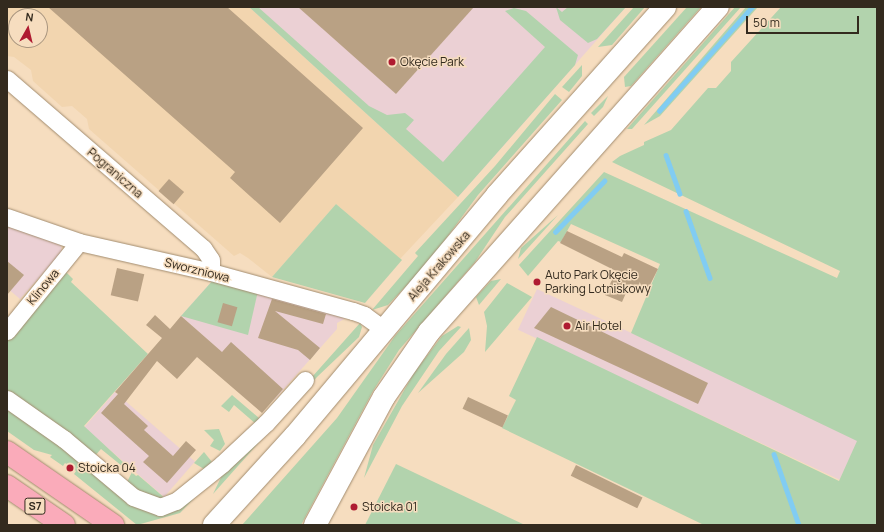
<!DOCTYPE html>
<meta charset="utf-8">
<style>
body{margin:0}
#map{position:relative;width:884px;height:532px;overflow:hidden;background:#f6ddbf;font-family:Manrope,sans-serif}
div>[style]{position:absolute}
[style*='--x']{left:calc(var(--x)*1px);top:calc(var(--y)*1px);width:calc(var(--w)*1px);rotate:calc(var(--a)*1deg)}
.commercial>*{inset:0;background:#ebd0d4;transform-origin:0 0}
.built>*{inset:0;background:#f2d5af}
.green>*{inset:0;background:#b2d3ad}
.stream>*{height:4.5px;margin:-2.25px;padding:0 2.25px;transform-origin:2.25px;border-radius:2.25px;background:#81ccf2}
.building>*{inset:0;background:#b9a184;transform-origin:0 0}
.roads{filter:drop-shadow(0 0 1px #a28c6f) drop-shadow(0 0 1px #a28c6f)}
.minor>*{height:17px;margin:-8.5px;padding:0 8.5px;transform-origin:8.5px;border-radius:8.5px;background:#fff}
.secondary>*{height:22px;margin:-11px;padding:0 11px;transform-origin:11px;border-radius:11px;background:#fff}
.motorway>*{height:22px;margin:-11px;padding:0 11px;transform-origin:11px;border-radius:11px;background:#faabba}
.dots>*{width:11px;height:11px;translate:-50% -50%;box-sizing:border-box;border:2px solid #f6ddbf;border-radius:50%}
span{translate:-50% -50%;white-space:nowrap;text-align:center;line-height:1.15;-webkit-text-stroke:3px #f6ddbf;paint-order:stroke}
.shield-label span{padding:1px 3px;background:#f6ddbf;border:1px solid;border-radius:3px;-webkit-text-stroke-width:0}
.shield-label{font-size:11px;color:#332a1e;font-weight:700}
.poi-label{font-size:12px;color:#332a1e}
.left{translate:0 -50%;text-align:left}
.street-label{font-size:12px;color:#332a1e}
.frame{position:absolute;inset:0;border:8px solid #332a1e;pointer-events:none}
.north{position:absolute;left:8px;top:8px;width:40px;height:40px;box-sizing:border-box;background:#f6ddbf;border:1px solid #a8957f;border-radius:50%;rotate:8deg;font-size:11px;font-weight:700;line-height:16px;text-align:center;color:#332a1e}
.north::after{content:'';display:block;margin:auto;width:14px;height:18px;background:#af1b31;clip-path:polygon(50% 0,100% 100%,50% 72%,0 100%)}
.scale{position:absolute;left:746px;top:16px;width:113px;height:18px;box-sizing:border-box;border:2px solid #332a1e;border-top:0;padding-left:5px;font-size:12px;line-height:14px;white-space:nowrap;color:#332a1e;-webkit-text-stroke:3px #f6ddbf;paint-order:stroke}
</style>
<div id="map">
<div class="commercial">
<i style="clip-path:polygon(249px 7px,626px 7px,458px 197px)"></i>
<i style="clip-path:polygon(7px 225px,60px 242px,62px 252px,20px 299px,7px 288px)"></i>
<i style="clip-path:polygon(214px 279px,348px 317px,337px 323px,337px 329px,274px 400px,181px 316px)"></i>
<i style="left:537px;top:289px;width:355px;height:45px;rotate:25deg"></i>
<i style="left:115px;top:392px;width:106px;height:47px;rotate:41deg"></i>
</div>
<div class="built">
<i style="clip-path:polygon(evenodd,7px 7px,249px 7px,458px 197px,400px 259px,336px 204px,272px 277px,248px 258px,240px 253px,234px 256px,89px 129px,87px 119px,72px 106px,62px 107px,33px 81px,31px 70px,14px 57px,7px 56px,7px 7px,16px 16px,40px 16px,40px 40px,16px 40px,16px 16px)"></i>
</div>
<div class="green">
<i style="clip-path:polygon(249px 7px,258px 7px,369px 106px,387px 115px,405px 113px,414px 120px,406px 129px,443px 162px,545px 47px,505px 11px,514px 8px,526px 11px,578px 55px,575px 65px,458px 197px)"></i>
<i style="clip-path:polygon(556px 7px,562px 12px,568px 7px,626px 7px,597px 39px,588px 43px,560px 20px)"></i>
<i style="clip-path:polygon(634px 7px,645px 7px,612px 45px,598px 47px)"></i>
<i style="clip-path:polygon(687px 7px,701px 7px,631px 86px,625px 87px,624px 77px)"></i>
<i style="clip-path:polygon(735px 7px,741px 7px,632px 129px,627px 129px)"></i>
<i style="clip-path:polygon(746px 7px,758px 7px,660px 116px,644px 125px)"></i>
<i style="clip-path:polygon(781px 7px,877px 7px,877px 525px,704px 525px,502px 428px,516px 400px,509px 396px,537px 337px,839px 481px,857px 441px,631px 333px,660px 264px,571px 224px,561px 242px,558px 241px,528px 276px,519px 265px,604px 172px,837px 278px,840px 271px,612px 162px,620px 156px,644px 145px,644px 142px,671px 130px,708px 88px,716px 88px,731px 71px,731px 62px)"></i>
<i style="clip-path:polygon(582px 65px,582px 76px,569px 92px,562px 87px)"></i>
<i style="clip-path:polygon(555px 94px,562px 100px,478px 195px,428px 263px,388px 305px,372px 310px,418px 256px,415px 253px,495px 166px)"></i>
<i style="clip-path:polygon(608px 96px,603px 107px,594px 116px,591px 113px)"></i>
<i style="clip-path:polygon(585px 121px,588px 124px,505px 217px,475px 262px,399px 350px,373px 391px,301px 525px,242px 525px,337px 418px,395px 336px)"></i>
<i style="clip-path:polygon(336px 204px,402px 260px,365px 303px,272px 277px)"></i>
<i style="clip-path:polygon(558px 215px,518px 259px,521px 248px)"></i>
<i style="clip-path:polygon(64px 270px,73px 279px,71px 282px,148px 354px,84px 426px,124px 463px,122px 466px,101px 449px,94px 457px,7px 393px,7px 339px)"></i>
<i style="clip-path:polygon(214px 279px,258px 291px,248px 335px,181px 316px)"></i>
<i style="clip-path:polygon(501px 279px,479px 305px,476px 297px,491px 281px)"></i>
<i style="clip-path:polygon(507px 283px,532px 297px,485px 352px,487px 326px,484px 312px)"></i>
<i style="clip-path:polygon(360px 323px,362px 327px,359px 337px,317px 377px,213px 494px,225px 469px,247px 450px)"></i>
<i style="clip-path:polygon(458px 326px,461px 327px,439px 351px,402px 406px,364px 478px,373px 445px,414px 373px,442px 336px)"></i>
<i style="clip-path:polygon(469px 328px,471px 340px,464px 352px,418px 393px,446px 354px)"></i>
<i style="clip-path:polygon(232px 395px,259px 418px,256px 424px,234px 405px,229px 412px,221px 406px)"></i>
<i style="clip-path:polygon(7px 406px,42px 430px,132px 504px,202px 490px,180px 513px,137px 525px,74px 474px,76px 471px,65px 463px,63px 466px,50px 457px,52px 455px,34px 450px,7px 431px)"></i>
<i style="clip-path:polygon(219px 429px,225px 444px,220px 451px,210px 446px,214px 440px,204px 430px)"></i>
<i style="clip-path:polygon(204px 452px,212px 462px,204px 469px,194px 463px)"></i>
<i style="clip-path:polygon(396px 464px,525px 525px,365px 525px)"></i>
<i style="clip-path:polygon(132px 472px,136px 476px,138px 475px,166px 499px,143px 497px,127px 482px)"></i>
</div>
<div class="stream">
<i style="--x:659;--y:111;--w:140;--a:-48.2"></i>
<i style="--x:666;--y:155;--w:41;--a:70.3"></i>
<i style="--x:686;--y:211;--w:71;--a:70.3"></i>
<i style="--x:555;--y:232;--w:71;--a:-46.1"></i>
<i style="--x:774;--y:454;--w:75;--a:70.6"></i>
</div>
<div class="building">
<i style="clip-path:polygon(48px 7px,227px 7px,363px 128px,280px 223px,230px 178px,235px 172px)"></i>
<i style="clip-path:polygon(298px 7px,474px 7px,396px 94px)"></i>
<i style="left:169px;top:179px;width:20px;height:16px;rotate:41deg"></i>
<i style="clip-path:polygon(567px 231px,622px 257px,624px 253px,658px 269px,647px 291px,630px 284px,622px 302px,605px 295px,616px 271px,560px 243px)"></i>
<i style="clip-path:polygon(7px 261px,24px 275px,7px 295px)"></i>
<i style="left:117px;top:268px;width:28px;height:28px;rotate:13deg"></i>
<i style="clip-path:polygon(272px 299px,326px 314px,323px 324px,275px 311px,320px 348px,310px 360px,298px 350px,258px 338px)"></i>
<i style="left:223px;top:303px;width:15px;height:20px;rotate:16deg"></i>
<i style="clip-path:polygon(551px 307px,708px 383px,698px 404px,534px 328px)"></i>
<i style="clip-path:polygon(155px 315px,170px 329px,181px 316px,222px 352px,231px 342px,283px 389px,262px 413px,197px 357px,177px 379px,157px 361px,124px 404px,148px 426px,144px 430px,173px 456px,186px 441px,196px 450px,167px 483px,143px 462px,149px 456px,101px 413px,118px 394px,115px 392px,162px 338px,146px 325px)"></i>
<i style="left:468px;top:397px;width:44px;height:13px;rotate:25deg"></i>
<i style="left:576px;top:465px;width:74px;height:12px;rotate:26deg"></i>
</div>
<div class="roads">
<div class="minor">
<i style="--x:7;--y:79;--w:259;--a:40.8"></i>
<i style="--x:203;--y:248;--w:14;--a:56"></i>
<i style="--x:211;--y:260;--w:12;--a:90"></i>
<i style="--x:7;--y:217;--w:76;--a:19.1"></i>
<i style="--x:79;--y:242;--w:135;--a:12.8"></i>
<i style="--x:211;--y:272;--w:147;--a:15.4"></i>
<i style="--x:353;--y:311;--w:12;--a:20"></i>
<i style="--x:364;--y:315;--w:24;--a:36"></i>
<i style="--x:7;--y:331;--w:114;--a:-51"></i>
<i style="--x:7;--y:399;--w:70;--a:35.1"></i>
<i style="--x:64;--y:439;--w:90;--a:40"></i>
<i style="--x:133;--y:497;--w:29;--a:20"></i>
<i style="--x:160;--y:507;--w:17;--a:-21"></i>
<i style="--x:176;--y:501;--w:59;--a:-38.8"></i>
<i style="--x:222;--y:464;--w:60;--a:-43"></i>
<i style="--x:266;--y:423;--w:58;--a:-47.8"></i>
</div>
<div class="secondary">
<i style="--x:214;--y:525;--w:120;--a:-47.7"></i>
<i style="--x:295;--y:436;--w:314;--a:-50"></i>
<i style="--x:497;--y:195;--w:252;--a:-48.2"></i>
<i style="--x:315;--y:525;--w:145;--a:-61.7"></i>
<i style="--x:384;--y:397;--w:79;--a:-55.3"></i>
<i style="--x:429;--y:332;--w:435;--a:-48.4"></i>
</div>
<div class="motorway">
<i style="--x:7;--y:452;--w:129;--a:34.6"></i>
<i style="--x:7;--y:486;--w:69;--a:34.4"></i>
</div>
</div>
<div class="dots">
<i style="left:392px;top:62px;background:#af1b31"></i>
<i style="left:537px;top:282px;background:#af1b31"></i>
<i style="left:567px;top:326px;background:#af1b31"></i>
<i style="left:70px;top:468px;background:#af1b31"></i>
<i style="left:354px;top:507px;background:#af1b31"></i>
</div>
<div class="shield-label">
<span style="left:35px;top:506px">S7</span>
</div>
<div class="poi-label">
<span class="left" style="left:400px;top:62px">Okęcie Park</span>
<span class="left" style="left:545px;top:282px">Auto Park Okęcie<br>Parking Lotniskowy</span>
<span class="left" style="left:575px;top:326px">Air Hotel</span>
<span class="left" style="left:78px;top:468px">Stoicka 04</span>
<span class="left" style="left:362px;top:507px">Stoicka 01</span>
</div>
<div class="street-label">
<span style="left:115px;top:173px;rotate:41deg">Pograniczna</span>
<span style="left:439px;top:266px;rotate:-49deg">Aleja Krakowska</span>
<span style="left:197px;top:270px;rotate:14deg">Sworzniowa</span>
<span style="left:43px;top:287px;rotate:-50deg">Klinowa</span>
</div>
<div class="frame"></div>
<div class="north">N</div>
<div class="scale">50 m</div>
</div>
